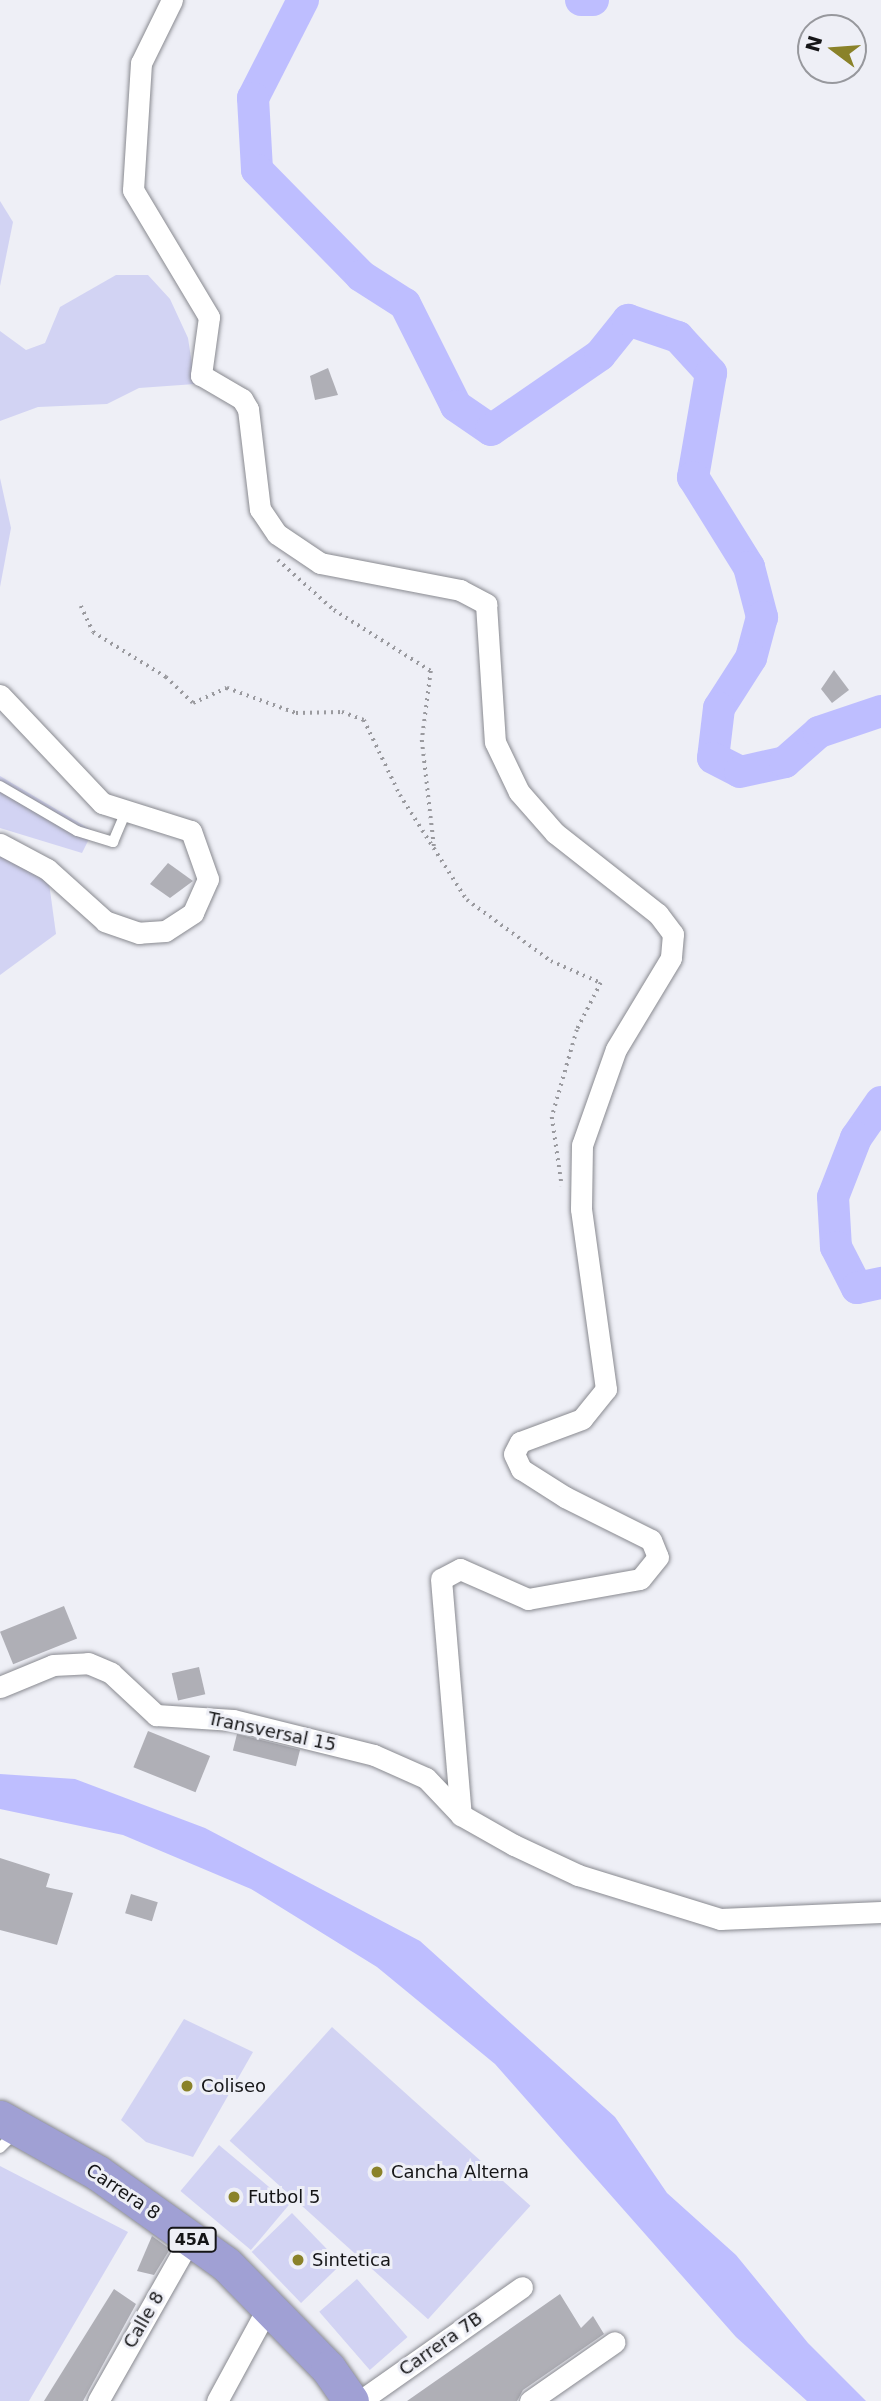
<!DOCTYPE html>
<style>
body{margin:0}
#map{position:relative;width:881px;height:2401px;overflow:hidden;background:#eeeff6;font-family:"DejaVu Sans",sans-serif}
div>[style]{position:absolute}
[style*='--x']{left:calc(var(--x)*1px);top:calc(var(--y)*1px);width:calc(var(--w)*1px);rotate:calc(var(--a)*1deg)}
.green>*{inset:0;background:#d2d3f3;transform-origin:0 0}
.water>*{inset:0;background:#bebeff}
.river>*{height:32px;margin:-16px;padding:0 16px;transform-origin:16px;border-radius:16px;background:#bebeff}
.building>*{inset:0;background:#afafb6;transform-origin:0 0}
.path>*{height:3.5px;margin-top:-1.75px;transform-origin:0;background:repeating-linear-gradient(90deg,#9a9a9f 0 2px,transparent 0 7px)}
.roads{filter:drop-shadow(0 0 2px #898a90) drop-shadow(0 0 2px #898a90)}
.service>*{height:10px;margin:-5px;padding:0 5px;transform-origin:5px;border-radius:5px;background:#fff}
.minor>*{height:21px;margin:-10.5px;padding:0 10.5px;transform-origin:10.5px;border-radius:10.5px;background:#fff}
.trunk>*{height:35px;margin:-17.5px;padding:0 17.5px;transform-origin:17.5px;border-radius:17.5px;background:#a0a0d4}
.dots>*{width:19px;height:19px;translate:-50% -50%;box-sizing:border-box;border:4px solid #eeeff6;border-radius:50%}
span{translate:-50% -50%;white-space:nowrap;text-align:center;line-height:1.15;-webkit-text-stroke:6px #eeeff6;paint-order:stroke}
.shield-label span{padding:2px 5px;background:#eeeff6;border:2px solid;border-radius:5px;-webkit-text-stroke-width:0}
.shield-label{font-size:16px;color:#151517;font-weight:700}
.street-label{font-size:18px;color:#151517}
.poi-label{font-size:18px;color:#151517}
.left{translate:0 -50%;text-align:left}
.north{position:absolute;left:797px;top:14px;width:70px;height:70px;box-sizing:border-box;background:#eeeff6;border:2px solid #97989d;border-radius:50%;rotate:286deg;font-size:19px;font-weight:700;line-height:28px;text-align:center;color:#151517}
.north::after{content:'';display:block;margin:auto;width:24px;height:32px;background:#8a8229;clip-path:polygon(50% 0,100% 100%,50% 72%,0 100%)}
</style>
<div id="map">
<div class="green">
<i style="clip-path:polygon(0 201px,13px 222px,0 286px)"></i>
<i style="clip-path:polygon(116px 275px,148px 275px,170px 299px,188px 338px,195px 384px,139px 388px,107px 404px,38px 407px,0 421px,0 331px,26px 350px,45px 343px,60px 307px)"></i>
<i style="clip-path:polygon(0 478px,11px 528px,0 587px)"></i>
<i style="clip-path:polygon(0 776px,93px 831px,82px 853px,0 828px)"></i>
<i style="clip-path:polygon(0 854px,49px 883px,56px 934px,0 975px)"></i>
<i style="clip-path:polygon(184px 2019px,253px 2052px,193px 2157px,146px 2142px,121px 2120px)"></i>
<i style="left:332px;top:2027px;width:267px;height:153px;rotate:42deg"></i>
<i style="left:219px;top:2145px;width:92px;height:60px;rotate:40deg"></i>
<i style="clip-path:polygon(0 2166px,128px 2232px,29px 2401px,0 2401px)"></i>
<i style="left:292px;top:2213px;width:71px;height:56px;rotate:46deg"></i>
<i style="left:357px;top:2279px;width:77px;height:50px;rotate:49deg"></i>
</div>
<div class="water">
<i style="clip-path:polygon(0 1774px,75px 1779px,205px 1828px,420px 1941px,615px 2117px,667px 2193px,736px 2255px,808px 2343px,866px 2401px,807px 2401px,736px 2337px,495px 2064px,377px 1967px,251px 1889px,123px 1835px,0 1809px)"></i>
</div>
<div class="river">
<i style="--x:303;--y:0;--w:110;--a:117"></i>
<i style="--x:253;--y:98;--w:72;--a:86.8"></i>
<i style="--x:257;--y:170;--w:148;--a:45.5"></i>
<i style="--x:361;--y:276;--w:52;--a:32.5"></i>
<i style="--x:405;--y:304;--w:114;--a:63.4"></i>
<i style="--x:456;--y:406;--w:42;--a:34.4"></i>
<i style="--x:491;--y:430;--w:132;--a:-34.5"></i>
<i style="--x:600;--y:355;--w:45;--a:-51.3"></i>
<i style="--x:628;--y:320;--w:53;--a:18.8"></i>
<i style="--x:678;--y:337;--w:49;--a:47.5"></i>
<i style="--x:711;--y:373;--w:106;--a:99.8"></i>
<i style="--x:693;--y:477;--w:106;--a:58.1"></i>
<i style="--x:749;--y:567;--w:52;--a:75.4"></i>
<i style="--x:762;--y:617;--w:42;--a:105"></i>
<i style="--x:751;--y:658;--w:59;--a:122.6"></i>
<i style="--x:719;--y:708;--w:50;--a:96.8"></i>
<i style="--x:713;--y:758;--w:30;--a:27"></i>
<i style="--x:740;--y:772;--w:46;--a:-12.5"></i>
<i style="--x:785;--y:762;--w:45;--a:-41.4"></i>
<i style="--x:819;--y:732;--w:65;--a:-18.7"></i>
<i style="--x:581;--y:0;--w:12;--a:0"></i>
<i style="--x:881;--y:1102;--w:44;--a:124.8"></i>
<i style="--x:856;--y:1138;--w:63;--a:111.3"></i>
<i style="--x:833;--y:1197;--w:50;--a:86.6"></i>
<i style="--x:836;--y:1247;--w:46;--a:62.9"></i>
<i style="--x:857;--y:1288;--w:25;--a:-12"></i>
</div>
<div class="building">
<i style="clip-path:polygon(328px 368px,338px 395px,315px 400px,310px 376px)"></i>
<i style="clip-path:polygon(834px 670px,849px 690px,832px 703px,821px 689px)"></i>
<i style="clip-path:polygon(168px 863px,193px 881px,170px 898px,150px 884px)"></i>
<i style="left:64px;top:1606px;width:35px;height:69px;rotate:68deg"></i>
<i style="left:199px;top:1667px;width:28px;height:28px;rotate:77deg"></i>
<i style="left:148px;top:1731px;width:67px;height:39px;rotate:22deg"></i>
<i style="left:237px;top:1734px;width:65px;height:17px;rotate:14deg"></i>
<i style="clip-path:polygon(0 1858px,50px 1874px,46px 1887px,73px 1893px,57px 1945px,0 1930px)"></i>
<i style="left:131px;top:1894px;width:28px;height:20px;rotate:17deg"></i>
<i style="clip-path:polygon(152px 2236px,170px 2249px,154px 2275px,137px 2271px)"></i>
<i style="clip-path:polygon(114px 2289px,136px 2304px,83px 2401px,44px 2401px)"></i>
<i style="clip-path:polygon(560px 2294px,581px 2328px,593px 2316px,604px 2334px,523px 2390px,517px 2401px,407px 2401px)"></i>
</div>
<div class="path">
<i style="--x:278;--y:560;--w:75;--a:41.8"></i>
<i style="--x:334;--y:610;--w:115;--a:32.2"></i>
<i style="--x:431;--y:671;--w:70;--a:97.4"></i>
<i style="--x:422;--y:740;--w:107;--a:83.5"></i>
<i style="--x:81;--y:606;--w:29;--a:65"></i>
<i style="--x:93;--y:632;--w:86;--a:31.7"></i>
<i style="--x:166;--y:677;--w:37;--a:44"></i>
<i style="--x:193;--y:703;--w:37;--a:-24"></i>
<i style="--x:227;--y:688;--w:73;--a:19.9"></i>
<i style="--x:296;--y:713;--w:46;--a:-1.2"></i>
<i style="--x:342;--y:712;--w:23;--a:20"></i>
<i style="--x:364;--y:720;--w:83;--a:64.4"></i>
<i style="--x:400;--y:795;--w:125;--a:57.5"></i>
<i style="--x:467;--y:900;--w:104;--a:36"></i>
<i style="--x:551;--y:961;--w:55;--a:23.7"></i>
<i style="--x:601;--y:983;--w:53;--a:117.1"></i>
<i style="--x:577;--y:1030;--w:91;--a:106"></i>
<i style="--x:552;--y:1117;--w:70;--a:81.8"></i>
</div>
<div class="roads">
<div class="service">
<i style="--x:0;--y:786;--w:89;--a:30.3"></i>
<i style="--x:77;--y:831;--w:38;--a:17"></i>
<i style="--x:113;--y:842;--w:30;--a:-67"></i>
<i style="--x:0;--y:2148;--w:21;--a:-45"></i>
</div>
<div class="minor">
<i style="--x:172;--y:0;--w:70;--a:116.2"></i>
<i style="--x:141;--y:63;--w:127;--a:93.6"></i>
<i style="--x:133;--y:190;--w:148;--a:59.1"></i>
<i style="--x:209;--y:317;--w:59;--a:97.9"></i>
<i style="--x:201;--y:375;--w:48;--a:30.3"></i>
<i style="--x:242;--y:399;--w:12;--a:59"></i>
<i style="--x:248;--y:409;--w:101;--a:83.2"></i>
<i style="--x:260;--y:509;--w:30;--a:56"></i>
<i style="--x:277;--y:534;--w:52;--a:34"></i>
<i style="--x:320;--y:563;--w:143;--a:10.9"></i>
<i style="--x:460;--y:590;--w:30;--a:28"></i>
<i style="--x:486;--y:604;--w:138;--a:86.3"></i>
<i style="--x:495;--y:742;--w:55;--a:64.4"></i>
<i style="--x:519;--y:792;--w:55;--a:48.7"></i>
<i style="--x:555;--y:833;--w:131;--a:38.2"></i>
<i style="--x:658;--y:914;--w:25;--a:53"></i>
<i style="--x:673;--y:934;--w:24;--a:95"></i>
<i style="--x:671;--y:958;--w:106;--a:121.1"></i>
<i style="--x:616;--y:1049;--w:102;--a:109.5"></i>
<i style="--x:582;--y:1145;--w:64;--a:90.9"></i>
<i style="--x:581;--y:1209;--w:182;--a:82.1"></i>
<i style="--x:606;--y:1389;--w:38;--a:129"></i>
<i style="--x:582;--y:1419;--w:66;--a:159.6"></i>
<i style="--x:520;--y:1442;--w:13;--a:117"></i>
<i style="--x:514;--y:1454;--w:17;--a:65"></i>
<i style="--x:521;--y:1469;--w:52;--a:32.5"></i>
<i style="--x:565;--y:1497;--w:96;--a:26.6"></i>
<i style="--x:651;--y:1540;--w:18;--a:68"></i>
<i style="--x:658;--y:1557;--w:28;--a:129"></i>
<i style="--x:640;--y:1579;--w:114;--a:169.9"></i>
<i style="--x:528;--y:1599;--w:74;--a:-156.2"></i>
<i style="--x:460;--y:1569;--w:21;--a:152"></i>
<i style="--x:441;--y:1579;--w:237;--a:85.2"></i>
<i style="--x:0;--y:695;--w:149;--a:46.6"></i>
<i style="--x:102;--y:803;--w:93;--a:17.5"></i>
<i style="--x:191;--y:831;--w:51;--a:70.5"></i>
<i style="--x:208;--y:879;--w:37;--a:114"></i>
<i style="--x:193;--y:913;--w:33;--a:147"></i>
<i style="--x:165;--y:931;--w:26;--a:176"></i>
<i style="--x:139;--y:933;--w:36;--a:-161"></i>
<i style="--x:105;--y:921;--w:78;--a:-138.1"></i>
<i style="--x:47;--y:869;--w:53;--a:-152"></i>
<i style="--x:0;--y:1687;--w:57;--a:-22.5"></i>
<i style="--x:53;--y:1665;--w:35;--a:-3"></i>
<i style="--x:88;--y:1663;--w:25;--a:23"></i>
<i style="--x:111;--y:1673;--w:62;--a:43"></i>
<i style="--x:156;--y:1715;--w:77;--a:3.7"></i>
<i style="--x:233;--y:1720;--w:145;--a:13.9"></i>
<i style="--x:374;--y:1755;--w:57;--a:23.9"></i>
<i style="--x:426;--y:1778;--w:51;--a:46.6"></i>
<i style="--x:461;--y:1815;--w:61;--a:29.5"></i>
<i style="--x:514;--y:1845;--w:71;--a:25.1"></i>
<i style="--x:578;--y:1875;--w:149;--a:17.2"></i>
<i style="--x:720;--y:1919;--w:161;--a:-2.5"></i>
<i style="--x:98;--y:2401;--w:186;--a:-60.4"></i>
<i style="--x:217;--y:2401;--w:107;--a:-61.5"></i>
<i style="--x:360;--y:2401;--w:198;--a:-35.1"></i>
<i style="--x:530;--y:2401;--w:103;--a:-34.8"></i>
</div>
<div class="trunk">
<i style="--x:0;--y:2118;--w:112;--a:29.3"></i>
<i style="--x:98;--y:2173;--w:157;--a:35.4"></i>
<i style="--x:226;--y:2264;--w:146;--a:45.6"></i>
<i style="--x:328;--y:2368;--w:40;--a:55.1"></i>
</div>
</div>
<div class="dots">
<i style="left:187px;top:2086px;background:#8a8229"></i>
<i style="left:377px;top:2172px;background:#8a8229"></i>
<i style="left:234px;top:2197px;background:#8a8229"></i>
<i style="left:298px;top:2260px;background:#8a8229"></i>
</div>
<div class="shield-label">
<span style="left:192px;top:2240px">45A</span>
</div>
<div class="street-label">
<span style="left:272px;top:1732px;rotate:12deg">Transversal 15</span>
<span style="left:123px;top:2192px;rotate:34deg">Carrera 8</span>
<span style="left:144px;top:2320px;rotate:-60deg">Calle 8</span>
<span style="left:441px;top:2344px;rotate:-35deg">Carrera 7B</span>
</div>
<div class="poi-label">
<span class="left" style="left:201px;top:2086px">Coliseo</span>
<span class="left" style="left:391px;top:2172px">Cancha Alterna</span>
<span class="left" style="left:248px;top:2197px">Futbol 5</span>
<span class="left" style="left:312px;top:2260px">Sintetica</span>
</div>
<div class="north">N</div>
</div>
